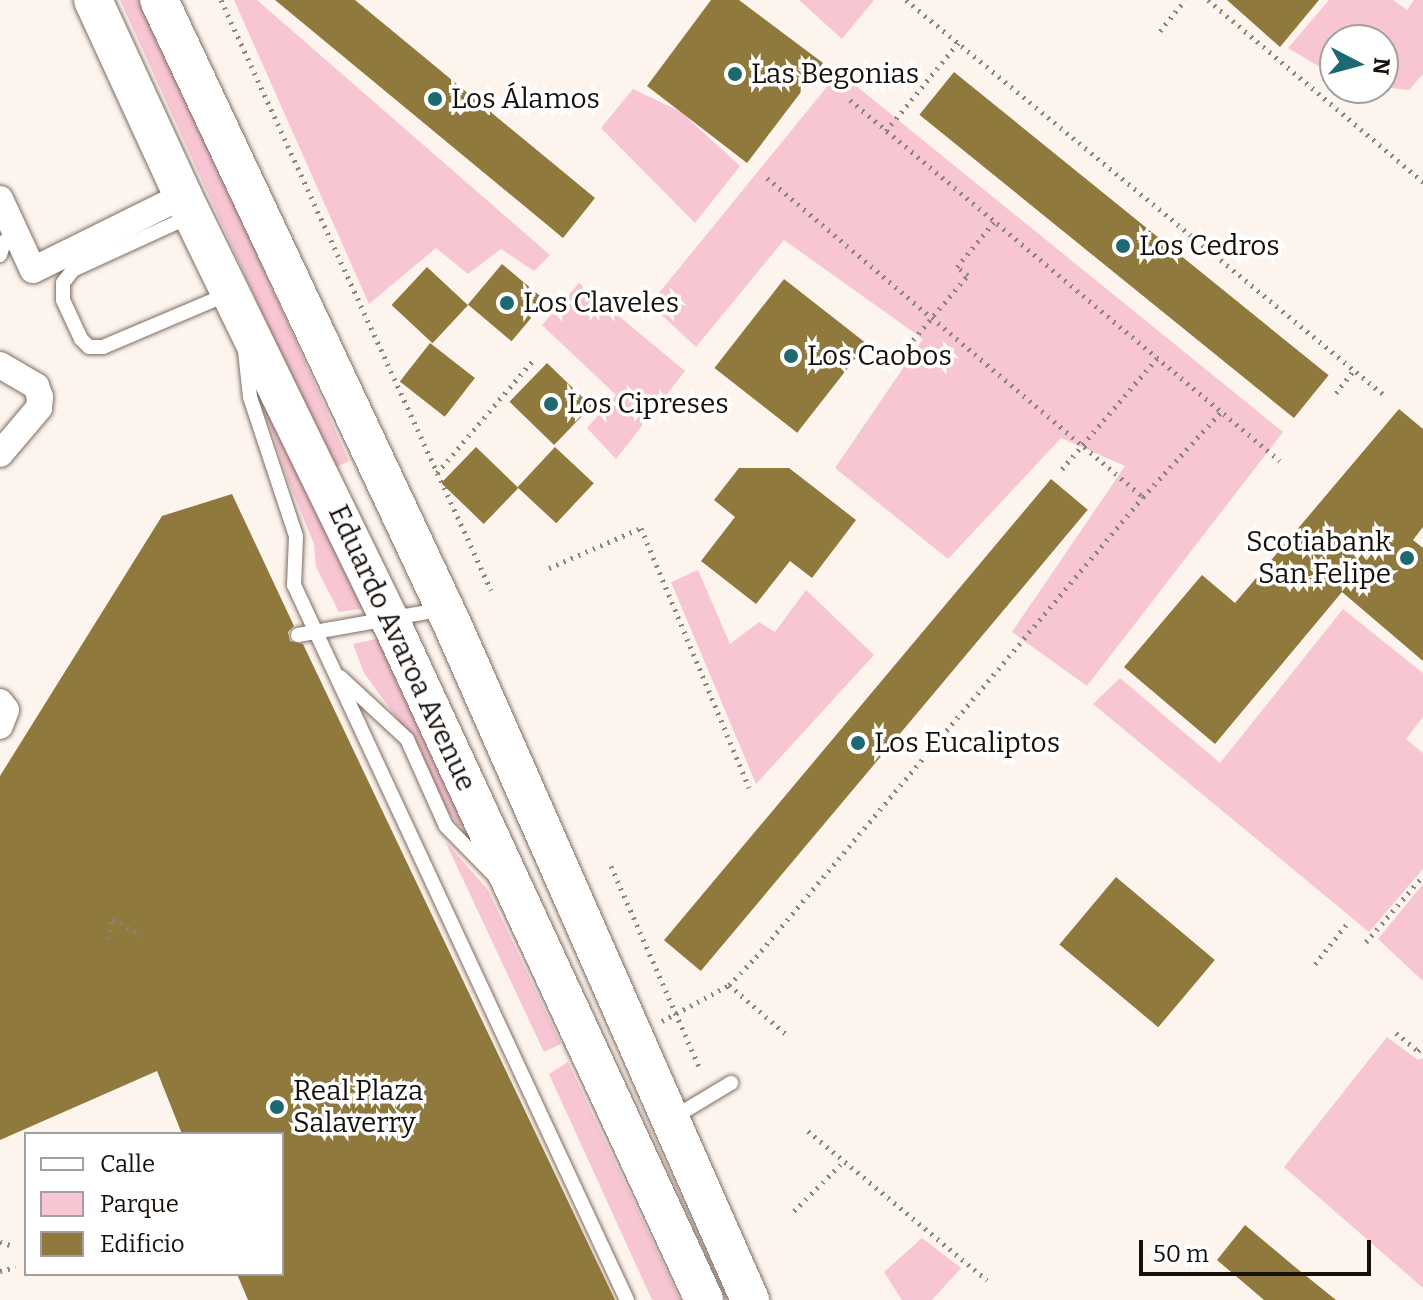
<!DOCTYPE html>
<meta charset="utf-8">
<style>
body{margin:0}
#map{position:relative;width:1423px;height:1300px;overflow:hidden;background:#fdf4ee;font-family:Bitter,serif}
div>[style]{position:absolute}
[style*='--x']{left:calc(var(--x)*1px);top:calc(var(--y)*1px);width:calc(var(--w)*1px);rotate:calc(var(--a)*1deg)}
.green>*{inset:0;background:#f7c6d2}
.building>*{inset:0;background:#90793d;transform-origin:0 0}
.path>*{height:5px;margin-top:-2.5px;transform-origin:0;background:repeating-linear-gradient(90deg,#8b837d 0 2px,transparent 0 8px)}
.roads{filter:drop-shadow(0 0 2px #7f6c5f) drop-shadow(0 0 2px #7f6c5f)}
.lane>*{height:14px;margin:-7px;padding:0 7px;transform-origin:7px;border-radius:7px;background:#fff}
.street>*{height:26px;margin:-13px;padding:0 13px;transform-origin:13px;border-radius:13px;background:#fff}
.secondary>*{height:38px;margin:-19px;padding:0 19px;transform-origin:19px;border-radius:19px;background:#fff}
.dots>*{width:22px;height:22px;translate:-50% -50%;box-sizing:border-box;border:4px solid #fff;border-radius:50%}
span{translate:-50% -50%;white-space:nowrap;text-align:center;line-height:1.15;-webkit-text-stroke:7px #fff;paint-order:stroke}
.poi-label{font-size:28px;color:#17100b}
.left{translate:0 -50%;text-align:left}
.right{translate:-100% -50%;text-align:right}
.street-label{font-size:28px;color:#17100b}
.legend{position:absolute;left:24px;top:1132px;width:260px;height:144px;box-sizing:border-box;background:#fff;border:2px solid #a29f9d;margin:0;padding:10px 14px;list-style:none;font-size:24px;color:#17100b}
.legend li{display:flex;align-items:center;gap:16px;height:40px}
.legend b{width:40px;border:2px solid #a29f9d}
.north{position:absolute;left:1319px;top:24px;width:80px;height:80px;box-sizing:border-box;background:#fff;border:2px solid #a29f9d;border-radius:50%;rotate:96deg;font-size:22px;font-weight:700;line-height:32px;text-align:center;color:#17100b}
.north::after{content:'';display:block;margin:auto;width:28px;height:36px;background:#1d6970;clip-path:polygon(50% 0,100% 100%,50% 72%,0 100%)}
.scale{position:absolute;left:1139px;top:1240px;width:232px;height:36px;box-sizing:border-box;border:4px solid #17100b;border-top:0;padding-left:10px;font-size:24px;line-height:28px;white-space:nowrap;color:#17100b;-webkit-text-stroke:6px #fff;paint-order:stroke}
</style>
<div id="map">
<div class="green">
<i style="clip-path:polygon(120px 0,144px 0,349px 461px,333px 469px)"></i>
<i style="clip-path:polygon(234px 0,257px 0,550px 255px,534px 271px,501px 249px,468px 274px,436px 248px,369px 304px)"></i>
<i style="clip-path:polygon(799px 0,874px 0,842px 39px)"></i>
<i style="clip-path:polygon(1329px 0,1393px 0,1407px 10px,1414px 0,1423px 0,1423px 74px,1409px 90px,1383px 87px,1383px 40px,1335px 40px,1335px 76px,1288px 48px)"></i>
<i style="clip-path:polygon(839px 72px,1283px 432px,1087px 686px,1012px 632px,1125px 466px,1061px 438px,948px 559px,835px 468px,923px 339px,784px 240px,696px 347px,650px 304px)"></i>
<i style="clip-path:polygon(633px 89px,681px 112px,740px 166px,695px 223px,601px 128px)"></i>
<i style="clip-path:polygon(579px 283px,685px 371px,616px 459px,587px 428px,616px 395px,542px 325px)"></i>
<i style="clip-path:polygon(259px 391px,366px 608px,339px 612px,316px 567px,314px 544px,289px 483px)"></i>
<i style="clip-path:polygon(698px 570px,730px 644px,759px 622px,775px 632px,806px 590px,874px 655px,756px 784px,671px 582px)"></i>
<i style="clip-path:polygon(1343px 609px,1423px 673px,1423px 717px,1406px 739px,1423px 753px,1423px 869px,1369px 932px,1093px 704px,1120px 678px,1220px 763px)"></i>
<i style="clip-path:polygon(381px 638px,466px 827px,458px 825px,448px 811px,414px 742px,364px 673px,353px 644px)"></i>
<i style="clip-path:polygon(445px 841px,488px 890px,561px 1044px,544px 1052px)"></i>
<i style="clip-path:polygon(1423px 884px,1423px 981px,1378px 939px)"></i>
<i style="clip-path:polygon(1387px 1037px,1418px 1060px,1423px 1058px,1423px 1288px,1284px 1167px)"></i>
<i style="clip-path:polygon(568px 1062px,680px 1300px,652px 1300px,549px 1074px)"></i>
<i style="clip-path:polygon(922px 1238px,961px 1268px,932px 1300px,902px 1300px,884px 1272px)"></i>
</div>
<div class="building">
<i style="clip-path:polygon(275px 0,355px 0,595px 198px,563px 238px)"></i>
<i style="clip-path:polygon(711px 0,739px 0,823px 63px,747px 163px,647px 86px)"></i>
<i style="clip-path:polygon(1227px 0,1319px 0,1280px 47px)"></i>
<i style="left:954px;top:72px;width:482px;height:55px;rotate:39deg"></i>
<i style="left:502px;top:264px;width:57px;height:53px;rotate:40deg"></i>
<i style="left:427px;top:267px;width:56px;height:52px;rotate:43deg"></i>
<i style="left:784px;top:279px;width:105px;height:113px;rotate:38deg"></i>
<i style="left:430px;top:343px;width:57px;height:49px;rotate:38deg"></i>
<i style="left:547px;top:363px;width:62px;height:54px;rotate:44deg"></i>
<i style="clip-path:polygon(1399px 409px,1423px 429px,1423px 527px,1413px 540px,1423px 548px,1423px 661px,1342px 592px,1215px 744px,1124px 667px,1202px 575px,1235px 603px)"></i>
<i style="left:476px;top:447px;width:59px;height:50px;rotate:44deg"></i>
<i style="left:555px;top:447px;width:53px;height:55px;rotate:43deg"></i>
<i style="clip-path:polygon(739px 468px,789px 468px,856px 520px,812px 578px,790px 561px,756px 604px,701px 561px,735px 517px,714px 500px)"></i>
<i style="left:1051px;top:479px;width:48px;height:602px;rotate:40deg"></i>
<i style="clip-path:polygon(232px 494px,294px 626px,288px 632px,290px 641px,303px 644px,615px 1300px,248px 1300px,237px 1274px,282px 1274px,282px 1134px,182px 1134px,157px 1071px,0 1140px,0 776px,162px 516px)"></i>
<i style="left:1116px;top:877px;width:129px;height:88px;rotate:40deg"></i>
<i style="clip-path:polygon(1245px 1225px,1295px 1267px,1336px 1300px,1264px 1300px,1217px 1260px)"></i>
</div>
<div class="path">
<i style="--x:221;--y:0;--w:649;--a:65.41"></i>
<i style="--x:906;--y:0;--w:619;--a:39.56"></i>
<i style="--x:1208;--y:0;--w:282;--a:40.2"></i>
<i style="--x:1160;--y:31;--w:40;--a:-51"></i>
<i style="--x:850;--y:100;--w:561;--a:40.01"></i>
<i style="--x:886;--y:131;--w:114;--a:-50.7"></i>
<i style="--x:767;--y:178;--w:493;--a:40.3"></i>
<i style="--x:908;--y:346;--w:93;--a:-49.8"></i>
<i style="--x:968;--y:275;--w:14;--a:-144"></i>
<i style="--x:957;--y:267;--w:58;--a:-50.6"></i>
<i style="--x:1336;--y:393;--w:29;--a:-52"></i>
<i style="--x:1062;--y:469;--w:146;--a:-49.4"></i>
<i style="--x:437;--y:473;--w:150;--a:-49.6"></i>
<i style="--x:549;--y:568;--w:100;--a:-23.5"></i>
<i style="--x:641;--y:528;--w:281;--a:67.4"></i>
<i style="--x:611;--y:866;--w:222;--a:66.3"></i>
<i style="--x:107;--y:939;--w:21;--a:-73"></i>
<i style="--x:113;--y:919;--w:33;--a:31"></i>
<i style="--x:1366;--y:942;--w:87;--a:-49.2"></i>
<i style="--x:1315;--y:964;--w:50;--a:-51.5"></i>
<i style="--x:729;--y:985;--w:75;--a:40.7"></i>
<i style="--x:662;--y:1021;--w:76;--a:-28.2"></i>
<i style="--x:729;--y:985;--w:39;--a:-46"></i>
<i style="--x:756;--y:957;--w:601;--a:-49.93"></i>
<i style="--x:1143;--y:497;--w:115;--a:-47.5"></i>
<i style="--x:1396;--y:1033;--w:28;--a:39"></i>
<i style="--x:1418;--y:1051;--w:7;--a:-45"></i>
<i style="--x:808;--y:1131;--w:233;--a:39.8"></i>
<i style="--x:794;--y:1211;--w:71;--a:-45"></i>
<i style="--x:0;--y:1242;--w:10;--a:17"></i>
<i style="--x:0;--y:1271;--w:16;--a:-14"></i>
</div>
<div class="roads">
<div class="lane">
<i style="--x:193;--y:215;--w:132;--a:155.4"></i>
<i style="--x:73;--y:270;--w:16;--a:128"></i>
<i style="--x:63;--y:283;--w:17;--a:90"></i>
<i style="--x:63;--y:300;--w:43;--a:65.2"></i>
<i style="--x:81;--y:339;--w:11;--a:45"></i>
<i style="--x:89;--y:347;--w:14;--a:0"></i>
<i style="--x:103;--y:347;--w:138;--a:-23"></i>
<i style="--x:0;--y:255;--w:14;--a:-73"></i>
<i style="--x:245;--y:351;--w:46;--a:83.8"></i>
<i style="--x:250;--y:397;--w:146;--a:71.7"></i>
<i style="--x:296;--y:536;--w:49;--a:92.3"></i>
<i style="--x:294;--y:585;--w:789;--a:65.03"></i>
<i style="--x:298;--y:635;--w:148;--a:-10.1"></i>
<i style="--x:340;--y:677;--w:91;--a:42.8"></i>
<i style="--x:407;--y:739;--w:95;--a:65.9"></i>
<i style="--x:446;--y:826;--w:69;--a:45.6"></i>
<i style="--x:673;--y:1118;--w:68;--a:-31.1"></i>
</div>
<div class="street">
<i style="--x:0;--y:199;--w:78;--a:65.1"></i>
<i style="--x:33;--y:270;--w:167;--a:-26.3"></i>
<i style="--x:0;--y:365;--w:42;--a:30.3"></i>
<i style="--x:36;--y:386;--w:12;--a:70"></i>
<i style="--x:40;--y:397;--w:11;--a:95"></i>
<i style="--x:39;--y:408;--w:60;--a:130.3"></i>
<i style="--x:0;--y:702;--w:10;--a:53"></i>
<i style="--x:6;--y:710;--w:17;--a:111"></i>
</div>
<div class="secondary">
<i style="--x:93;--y:0;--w:216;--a:65.3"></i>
<i style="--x:183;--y:196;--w:472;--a:64"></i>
<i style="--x:390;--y:620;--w:749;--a:65.21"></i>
<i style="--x:159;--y:0;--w:692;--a:64.84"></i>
<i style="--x:453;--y:626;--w:737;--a:66.22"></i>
</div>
</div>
<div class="dots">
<i style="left:735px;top:74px;background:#1d6970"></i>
<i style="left:435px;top:99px;background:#1d6970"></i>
<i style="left:1123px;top:246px;background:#1d6970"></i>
<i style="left:507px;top:303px;background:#1d6970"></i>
<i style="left:791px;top:356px;background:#1d6970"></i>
<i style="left:551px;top:404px;background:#1d6970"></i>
<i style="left:1407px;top:558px;background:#1d6970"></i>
<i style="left:858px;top:743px;background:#1d6970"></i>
<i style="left:277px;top:1107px;background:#1d6970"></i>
</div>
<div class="poi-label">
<span class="left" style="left:751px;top:74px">Las Begonias</span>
<span class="left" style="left:451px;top:99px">Los Álamos</span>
<span class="left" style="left:1139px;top:246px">Los Cedros</span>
<span class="left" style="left:523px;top:303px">Los Claveles</span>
<span class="left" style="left:807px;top:356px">Los Caobos</span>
<span class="left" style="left:567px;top:404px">Los Cipreses</span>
<span class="right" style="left:1391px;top:558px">Scotiabank<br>San Felipe</span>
<span class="left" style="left:874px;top:743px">Los Eucaliptos</span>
<span class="left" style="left:293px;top:1107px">Real Plaza<br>Salaverry</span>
</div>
<div class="street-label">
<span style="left:402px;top:648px;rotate:65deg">Eduardo Avaroa Avenue</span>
</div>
<ul class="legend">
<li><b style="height:10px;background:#fff"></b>Calle</li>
<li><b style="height:22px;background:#f7c6d2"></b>Parque</li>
<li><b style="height:22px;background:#90793d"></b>Edificio</li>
</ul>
<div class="north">N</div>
<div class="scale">50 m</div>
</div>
